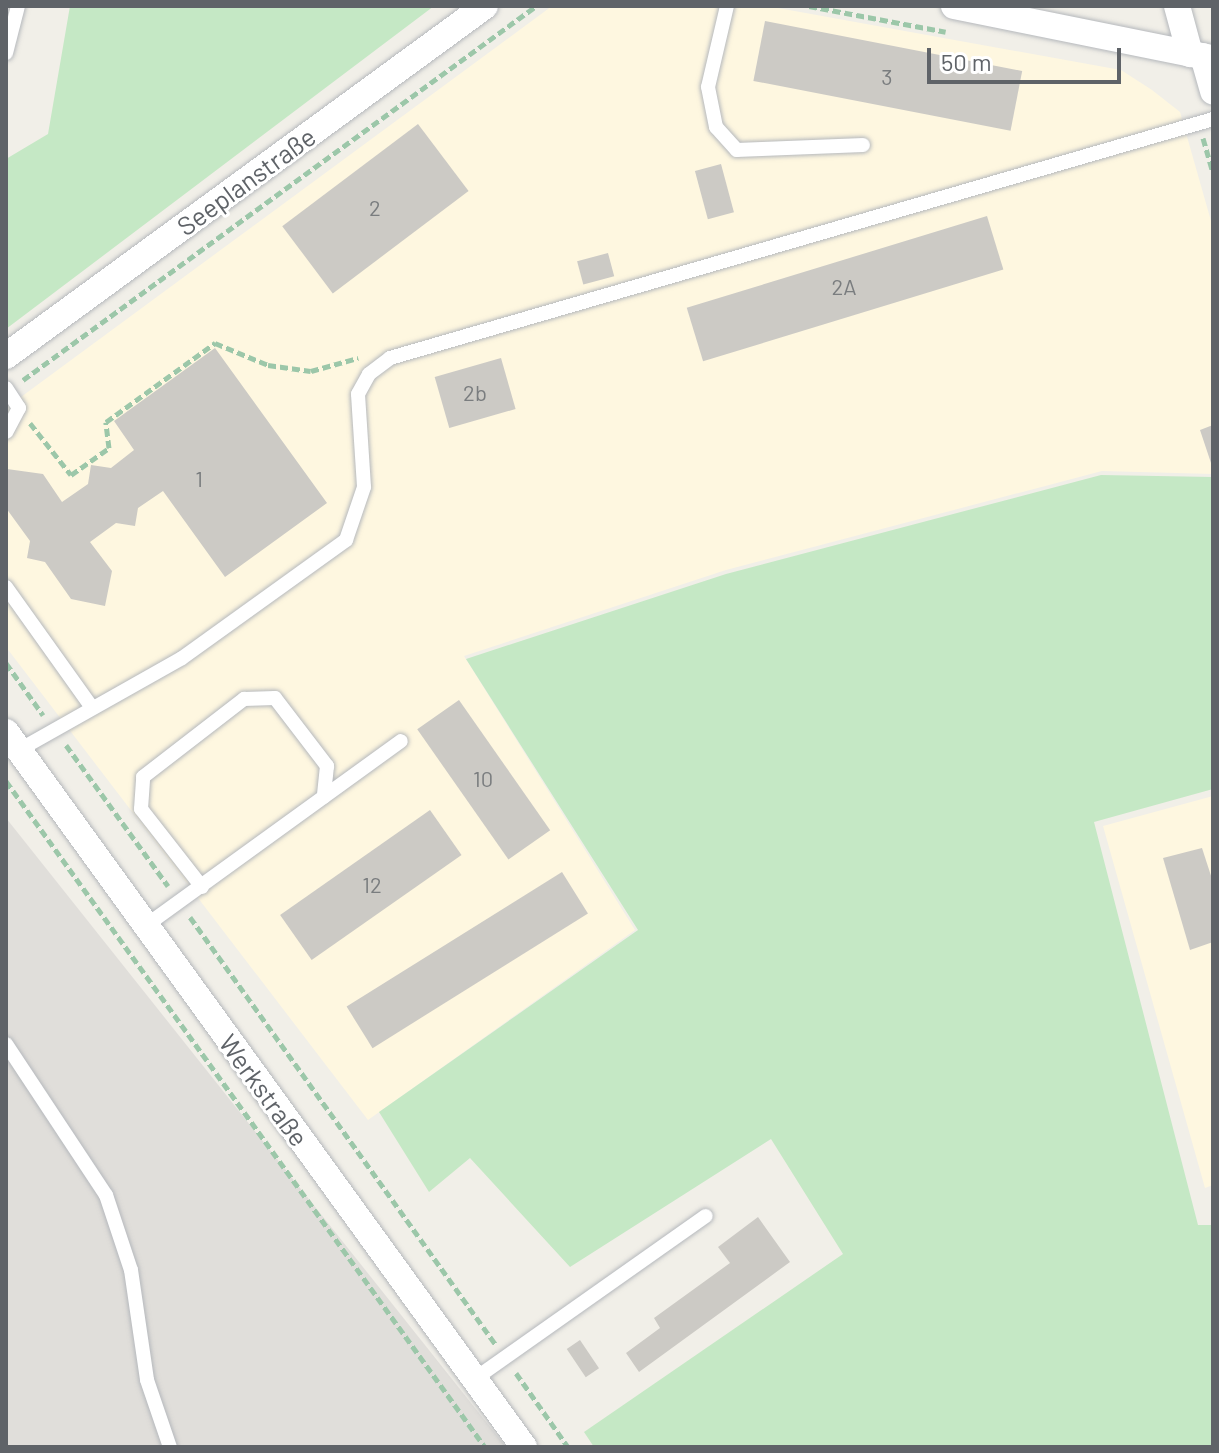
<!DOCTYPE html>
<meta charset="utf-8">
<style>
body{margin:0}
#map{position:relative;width:1219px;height:1453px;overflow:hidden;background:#f1efe8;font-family:Barlow,sans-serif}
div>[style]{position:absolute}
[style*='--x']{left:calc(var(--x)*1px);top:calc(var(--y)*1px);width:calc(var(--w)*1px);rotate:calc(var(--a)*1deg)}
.commercial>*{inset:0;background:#fef7e0}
.industrial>*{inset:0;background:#e0deda}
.green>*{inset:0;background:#c5e8c5}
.building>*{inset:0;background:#cccac5;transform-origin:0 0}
.path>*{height:5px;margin-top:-2.5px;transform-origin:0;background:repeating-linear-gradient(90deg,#9cc7a9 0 8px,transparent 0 12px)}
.roads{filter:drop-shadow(0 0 2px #b5b8bc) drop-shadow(0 0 2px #b5b8bc)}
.lane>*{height:14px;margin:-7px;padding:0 7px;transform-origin:7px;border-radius:7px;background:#fff}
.street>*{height:26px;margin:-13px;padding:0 13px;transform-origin:13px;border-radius:13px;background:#fff}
span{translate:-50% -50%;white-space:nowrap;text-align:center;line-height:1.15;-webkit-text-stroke:6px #fff;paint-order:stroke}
.number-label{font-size:22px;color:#7a7d7f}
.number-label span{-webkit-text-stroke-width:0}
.street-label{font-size:26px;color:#5f6368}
.frame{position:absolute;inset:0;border:8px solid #5f6368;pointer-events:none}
.scale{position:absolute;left:927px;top:48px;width:194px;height:36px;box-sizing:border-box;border:4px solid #5f6368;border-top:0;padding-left:10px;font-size:24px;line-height:28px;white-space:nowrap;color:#5f6368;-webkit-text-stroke:6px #fff;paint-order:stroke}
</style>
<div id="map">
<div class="commercial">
<i style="clip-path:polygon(552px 6px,767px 6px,1121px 70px,1152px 90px,1180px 112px,1213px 228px,1213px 474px,1102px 471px,726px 570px,464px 656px,635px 930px,368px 1120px,6px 647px,6px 408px)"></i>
<i style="clip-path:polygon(1213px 796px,1213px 1185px,1205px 1188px,1103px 826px)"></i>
</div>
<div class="industrial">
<i style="clip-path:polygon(6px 818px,506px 1447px,6px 1447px)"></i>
</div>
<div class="green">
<i style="clip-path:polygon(70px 6px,434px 6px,6px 329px,6px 159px,48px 134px)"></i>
<i style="clip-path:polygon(1101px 475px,1213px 477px,1213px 789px,1094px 822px,1198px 1225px,1213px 1225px,1213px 1447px,594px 1447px,584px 1432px,843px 1254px,771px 1139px,570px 1267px,470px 1158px,429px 1192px,379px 1112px,638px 930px,466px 659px,726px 574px)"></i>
</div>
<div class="building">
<i style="left:765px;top:21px;width:262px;height:61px;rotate:11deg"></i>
<i style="left:418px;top:124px;width:84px;height:170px;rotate:53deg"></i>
<i style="left:721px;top:164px;width:50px;height:27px;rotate:75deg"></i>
<i style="left:987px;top:216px;width:56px;height:314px;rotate:73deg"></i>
<i style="left:608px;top:253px;width:24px;height:32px;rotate:75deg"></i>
<i style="clip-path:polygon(215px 348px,327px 503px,225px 577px,163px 491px,138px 508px,135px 526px,116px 523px,90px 542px,112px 571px,105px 606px,71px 599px,45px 562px,27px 558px,30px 541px,6px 508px,7px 469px,43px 474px,62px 502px,88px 484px,91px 465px,111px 468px,134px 450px,114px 421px)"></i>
<i style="left:501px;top:358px;width:53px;height:69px;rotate:74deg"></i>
<i style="clip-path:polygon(1213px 425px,1213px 466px,1212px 466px,1200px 430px)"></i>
<i style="left:459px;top:700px;width:159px;height:51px;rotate:55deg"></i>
<i style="left:430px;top:810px;width:55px;height:183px;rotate:55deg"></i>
<i style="clip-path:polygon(1202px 848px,1213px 882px,1213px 942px,1190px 950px,1163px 858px)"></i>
<i style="left:562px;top:872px;width:49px;height:254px;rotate:58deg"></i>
<i style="clip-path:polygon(758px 1217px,790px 1262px,639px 1372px,626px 1353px,660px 1328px,654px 1318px,730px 1263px,718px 1247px)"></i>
<i style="left:580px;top:1340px;width:34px;height:16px;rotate:56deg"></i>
</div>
<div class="path">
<i style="--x:809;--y:6;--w:139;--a:10.7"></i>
<i style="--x:1203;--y:138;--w:36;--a:74"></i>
<i style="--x:23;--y:380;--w:635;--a:-36.09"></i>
<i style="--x:30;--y:423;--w:66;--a:51.7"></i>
<i style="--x:71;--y:475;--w:47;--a:-35.4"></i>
<i style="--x:109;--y:448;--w:26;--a:-97"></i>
<i style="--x:106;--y:422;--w:135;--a:-35.9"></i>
<i style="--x:215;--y:343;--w:57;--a:22.5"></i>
<i style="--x:268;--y:365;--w:43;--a:7.9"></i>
<i style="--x:311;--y:371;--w:49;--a:-15.5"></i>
<i style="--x:6;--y:663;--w:64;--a:54.6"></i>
<i style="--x:66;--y:745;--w:174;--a:54.1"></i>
<i style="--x:6;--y:781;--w:820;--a:54.28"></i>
<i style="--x:190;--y:917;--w:526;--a:54.44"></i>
<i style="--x:516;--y:1373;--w:90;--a:54.9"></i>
</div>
<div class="roads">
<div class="lane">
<i style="--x:727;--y:6;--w:83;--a:103.2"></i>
<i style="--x:708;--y:87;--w:41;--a:78.7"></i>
<i style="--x:716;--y:127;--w:31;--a:48"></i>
<i style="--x:737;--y:150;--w:126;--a:-2.3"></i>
<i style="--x:6;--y:53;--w:49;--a:-75.7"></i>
<i style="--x:6;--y:388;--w:24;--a:57"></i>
<i style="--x:19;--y:408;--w:27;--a:118"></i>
<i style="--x:6;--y:587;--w:146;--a:54.5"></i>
<i style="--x:19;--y:750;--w:187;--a:-29.4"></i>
<i style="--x:182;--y:658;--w:202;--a:-35.7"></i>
<i style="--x:346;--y:540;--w:56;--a:-71.2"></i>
<i style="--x:364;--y:487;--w:93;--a:-93.7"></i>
<i style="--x:358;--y:394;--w:23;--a:-61"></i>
<i style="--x:369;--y:374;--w:26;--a:-37"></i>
<i style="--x:390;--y:358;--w:857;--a:-16.19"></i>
<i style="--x:202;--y:887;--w:99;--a:-128"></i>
<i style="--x:141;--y:809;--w:32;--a:-86"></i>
<i style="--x:143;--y:777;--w:128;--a:-37.7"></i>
<i style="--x:244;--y:699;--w:31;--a:-2"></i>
<i style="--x:275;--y:698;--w:86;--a:52.6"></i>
<i style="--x:327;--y:766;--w:31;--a:96"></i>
<i style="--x:144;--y:927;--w:317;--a:-35.9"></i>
<i style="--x:6;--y:1044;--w:181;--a:56.5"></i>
<i style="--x:106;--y:1195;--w:79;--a:71.6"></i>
<i style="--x:131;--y:1270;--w:111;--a:81.7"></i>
<i style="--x:147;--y:1380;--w:71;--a:71.1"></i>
<i style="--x:476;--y:1378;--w:281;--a:-35.2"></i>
</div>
<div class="street">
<i style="--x:954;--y:6;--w:264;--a:11.4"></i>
<i style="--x:1177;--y:6;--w:50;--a:74.8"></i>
<i style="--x:1203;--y:56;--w:37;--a:74"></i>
<i style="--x:6;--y:356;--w:593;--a:-36.16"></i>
<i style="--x:6;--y:732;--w:883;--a:54.08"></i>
</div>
</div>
<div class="number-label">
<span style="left:887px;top:77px">3</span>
<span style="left:375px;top:208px">2</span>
<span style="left:844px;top:287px">2A</span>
<span style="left:475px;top:393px">2b</span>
<span style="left:199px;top:479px">1</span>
<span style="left:483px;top:779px">10</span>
<span style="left:372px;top:885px">12</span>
</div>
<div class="street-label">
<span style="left:246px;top:181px;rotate:-36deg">Seeplanstraße</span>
<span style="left:264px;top:1090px;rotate:54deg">Werkstraße</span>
</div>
<div class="frame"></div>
<div class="scale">50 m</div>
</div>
